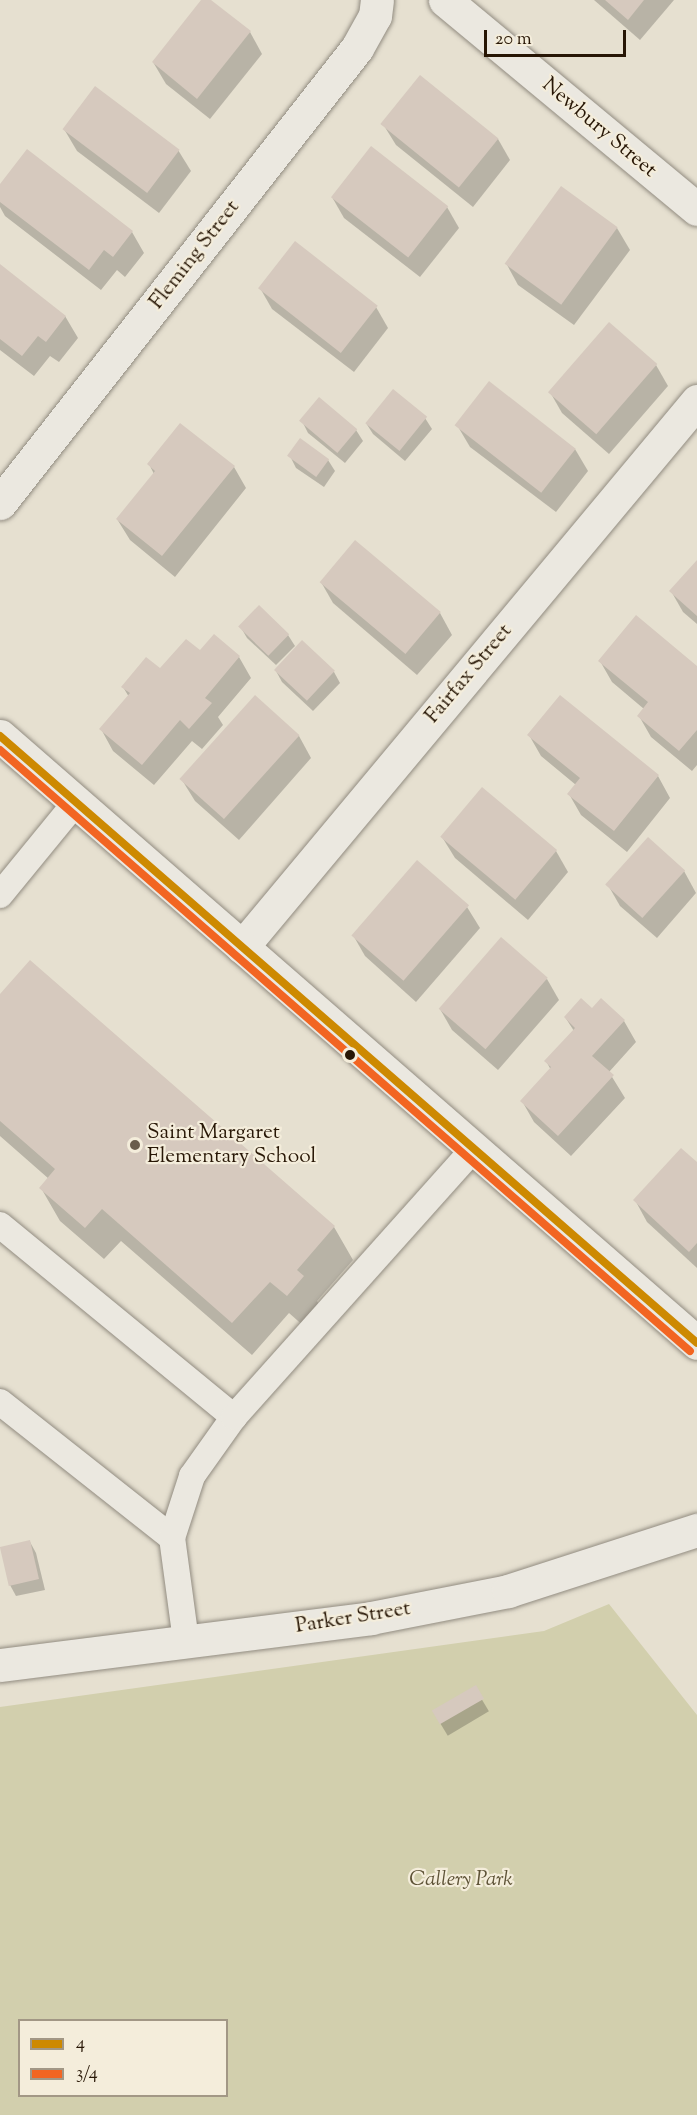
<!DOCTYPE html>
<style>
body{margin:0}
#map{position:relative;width:697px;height:2115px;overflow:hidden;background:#e6e0d0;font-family:"Sorts Mill Goudy",serif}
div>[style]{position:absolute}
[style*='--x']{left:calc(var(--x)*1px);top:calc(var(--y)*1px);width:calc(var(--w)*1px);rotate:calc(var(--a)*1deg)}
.green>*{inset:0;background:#d2cfad}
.shadow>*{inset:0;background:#0003;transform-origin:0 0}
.building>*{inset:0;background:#d6c9be;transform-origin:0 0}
.roads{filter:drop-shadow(0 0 2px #928c81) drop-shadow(0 0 2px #928c81)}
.lane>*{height:26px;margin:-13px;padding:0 13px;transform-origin:13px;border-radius:13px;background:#ebe8e0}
.street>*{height:33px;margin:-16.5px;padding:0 16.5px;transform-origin:16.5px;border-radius:16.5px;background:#ebe8e0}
.secondary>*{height:33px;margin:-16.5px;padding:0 16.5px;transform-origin:16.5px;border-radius:16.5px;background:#ebe8e0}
.bus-1>*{height:8px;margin:-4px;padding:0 4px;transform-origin:4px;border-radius:4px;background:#cd8901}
.bus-2>*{height:8px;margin:-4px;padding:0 4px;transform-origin:4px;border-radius:4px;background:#f26522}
.dots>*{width:16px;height:16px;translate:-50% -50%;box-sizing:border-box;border:3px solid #f4eddb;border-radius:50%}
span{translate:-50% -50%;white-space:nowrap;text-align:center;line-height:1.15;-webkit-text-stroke:4.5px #f4eddb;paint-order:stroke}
.street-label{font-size:21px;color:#271605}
.poi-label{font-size:21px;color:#271605}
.left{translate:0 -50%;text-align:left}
.park-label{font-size:21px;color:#5d5236;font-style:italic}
.legend{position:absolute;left:18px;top:2019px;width:210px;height:78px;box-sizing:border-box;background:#f4eddb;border:2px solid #a29785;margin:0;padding:8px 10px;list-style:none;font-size:18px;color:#271605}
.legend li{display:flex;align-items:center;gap:12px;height:30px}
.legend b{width:30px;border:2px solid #a29785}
.scale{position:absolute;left:484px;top:30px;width:142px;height:27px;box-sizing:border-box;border:3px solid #271605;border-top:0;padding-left:8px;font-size:18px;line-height:21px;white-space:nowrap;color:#271605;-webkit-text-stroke:4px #f4eddb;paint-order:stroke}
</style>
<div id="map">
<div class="green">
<i style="clip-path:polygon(evenodd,609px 1604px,697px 1715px,697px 2115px,0 2115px,0 1707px,544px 1631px,609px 1604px,20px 2020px,226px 2020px,226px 2096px,20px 2096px,20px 2020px)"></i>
</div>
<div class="shadow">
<i style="clip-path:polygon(203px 0,209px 0,250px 32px,262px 54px,210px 119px,166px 84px,153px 62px)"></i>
<i style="clip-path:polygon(594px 0,674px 0,640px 40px)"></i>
<i style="clip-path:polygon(383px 124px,498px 139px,510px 160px,473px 207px,396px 145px)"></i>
<i style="clip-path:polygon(64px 129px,178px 150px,191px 171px,159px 213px,77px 151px)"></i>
<i style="clip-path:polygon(0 186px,132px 232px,144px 253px,125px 277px,117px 270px,101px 290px,5px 216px,0 207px)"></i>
<i style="clip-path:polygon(562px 188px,617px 228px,630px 250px,574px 325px,518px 285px,506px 263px)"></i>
<i style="clip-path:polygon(332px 197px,447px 207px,459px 228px,420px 277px,344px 218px)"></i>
<i style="clip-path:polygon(0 266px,65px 316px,78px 338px,59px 362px,50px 356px,34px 376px,0 350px)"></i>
<i style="clip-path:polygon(260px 288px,376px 307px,388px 328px,354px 372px,272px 309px)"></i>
<i style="clip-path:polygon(656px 365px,668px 386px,609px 454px,562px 413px,550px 392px)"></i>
<i style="clip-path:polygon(489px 383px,575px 449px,588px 471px,556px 512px,470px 447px,457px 425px)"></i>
<i style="clip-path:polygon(319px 400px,356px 430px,363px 441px,345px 463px,308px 433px,302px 421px)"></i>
<i style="clip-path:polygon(425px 418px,432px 429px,405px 461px,373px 434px,366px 423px)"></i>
<i style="clip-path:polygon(290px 456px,328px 460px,335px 471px,324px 487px,296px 468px)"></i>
<i style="clip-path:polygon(149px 464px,234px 467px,246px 488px,175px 577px,130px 540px,117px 519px,154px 474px)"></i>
<i style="clip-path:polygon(697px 562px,697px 624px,683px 612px,671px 591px)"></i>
<i style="clip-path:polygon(321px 582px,440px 613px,452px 635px,417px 675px,333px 603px)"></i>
<i style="clip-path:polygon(259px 607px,288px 635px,295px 646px,276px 665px,247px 638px,240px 626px)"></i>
<i style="clip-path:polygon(200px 652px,239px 657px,251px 678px,218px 717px,223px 725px,202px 749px,192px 741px,154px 785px,113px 751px,101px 729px,129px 697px,123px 687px)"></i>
<i style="clip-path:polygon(600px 661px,697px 668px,697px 765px,692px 771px,651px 737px,639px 716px,644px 709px,612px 682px)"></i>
<i style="clip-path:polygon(276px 671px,334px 672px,340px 683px,313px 711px,282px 682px)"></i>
<i style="clip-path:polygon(255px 697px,299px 736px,311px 758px,239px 840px,195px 801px,182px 780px)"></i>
<i style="clip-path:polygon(529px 735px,658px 776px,670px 798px,627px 852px,581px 815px,569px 794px,576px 785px,541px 756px)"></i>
<i style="clip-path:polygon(442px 837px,556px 851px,568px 872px,528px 920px,455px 858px)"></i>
<i style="clip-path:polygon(684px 871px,696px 893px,657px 938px,620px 906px,608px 885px)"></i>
<i style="clip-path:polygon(467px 907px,480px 928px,416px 1002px,365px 956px,353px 935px)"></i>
<i style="clip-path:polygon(30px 962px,334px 1227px,353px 1260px,317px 1301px,322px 1310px,306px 1328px,289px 1313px,252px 1355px,121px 1241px,104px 1259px,60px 1221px,41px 1188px,49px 1179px,0 1136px,0 997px)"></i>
<i style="clip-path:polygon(547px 979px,559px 1000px,498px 1070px,452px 1030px,440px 1009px)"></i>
<i style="clip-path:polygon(592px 1010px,624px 1021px,636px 1042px,609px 1072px,625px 1098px,571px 1156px,534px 1122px,522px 1101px,551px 1070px,546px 1061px,574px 1031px,565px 1017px)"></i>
<i style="clip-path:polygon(697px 1164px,697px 1268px,647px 1222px,635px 1200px)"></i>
<i style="clip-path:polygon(30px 1542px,36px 1553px,45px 1590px,16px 1596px,10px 1585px,2px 1548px)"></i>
<i style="left:475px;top:1688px;width:27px;height:48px;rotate:59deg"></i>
</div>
<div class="building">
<i style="clip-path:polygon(201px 0,211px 0,251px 31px,197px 99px,152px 62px)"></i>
<i style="clip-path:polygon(605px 0,644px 0,628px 20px)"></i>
<i style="left:420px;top:75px;width:101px;height:63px;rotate:39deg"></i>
<i style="left:95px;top:86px;width:106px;height:54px;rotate:37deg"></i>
<i style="left:371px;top:146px;width:98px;height:65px;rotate:38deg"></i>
<i style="clip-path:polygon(27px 149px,133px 231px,113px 257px,104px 250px,89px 270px,0 202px,0 184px)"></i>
<i style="left:561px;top:186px;width:70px;height:96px;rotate:36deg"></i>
<i style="left:295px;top:241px;width:105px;height:60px;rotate:38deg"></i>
<i style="clip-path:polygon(0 264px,66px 316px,46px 342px,38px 336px,22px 356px,0 339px)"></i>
<i style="left:609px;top:322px;width:64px;height:93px;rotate:41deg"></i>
<i style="left:489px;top:381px;width:110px;height:56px;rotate:38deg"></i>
<i style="left:393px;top:389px;width:44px;height:44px;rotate:39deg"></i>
<i style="left:319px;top:397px;width:50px;height:31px;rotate:40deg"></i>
<i style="clip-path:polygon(180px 423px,235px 466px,162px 556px,116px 519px,155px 471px,147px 464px)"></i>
<i style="left:300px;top:438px;width:36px;height:22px;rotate:36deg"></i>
<i style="left:355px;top:540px;width:112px;height:55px;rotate:40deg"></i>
<i style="clip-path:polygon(697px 560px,697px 616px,669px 591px)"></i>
<i style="left:259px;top:605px;width:42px;height:30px;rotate:44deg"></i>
<i style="clip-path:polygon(636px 615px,697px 666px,697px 730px,679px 751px,637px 716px,648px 702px,598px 661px)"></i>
<i style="clip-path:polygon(214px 634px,240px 656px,205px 698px,212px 703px,189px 729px,180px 720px,142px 765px,99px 729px,130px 693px,121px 687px,146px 657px,160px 668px,186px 639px,200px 650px)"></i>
<i style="left:302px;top:640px;width:45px;height:41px;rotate:43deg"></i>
<i style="left:255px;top:695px;width:60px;height:113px;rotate:42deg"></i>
<i style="clip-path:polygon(560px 695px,659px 775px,614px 831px,567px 794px,580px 778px,527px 735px)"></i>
<i style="left:482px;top:787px;width:98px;height:65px;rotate:40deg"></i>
<i style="left:648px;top:837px;width:50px;height:64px;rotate:42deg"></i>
<i style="left:417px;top:860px;width:69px;height:100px;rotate:41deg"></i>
<i style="left:501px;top:937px;width:62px;height:95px;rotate:41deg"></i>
<i style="clip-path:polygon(30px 960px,335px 1226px,297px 1270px,304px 1276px,287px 1296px,270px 1282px,232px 1323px,102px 1209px,85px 1228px,39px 1188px,55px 1169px,0 1121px,0 994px)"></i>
<i style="clip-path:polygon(581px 998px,592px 1008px,601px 998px,625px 1020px,592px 1056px,614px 1075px,558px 1136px,520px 1101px,551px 1067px,544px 1061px,575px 1028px,564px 1017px)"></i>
<i style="clip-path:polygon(681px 1148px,697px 1162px,697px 1243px,689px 1252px,633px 1200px)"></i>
<i style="left:30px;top:1540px;width:40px;height:31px;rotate:77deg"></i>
<i style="left:476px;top:1685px;width:16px;height:51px;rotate:60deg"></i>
</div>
<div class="roads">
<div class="lane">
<i style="--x:0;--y:895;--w:120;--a:-50.7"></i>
<i style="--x:0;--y:1225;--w:303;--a:39.4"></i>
<i style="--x:0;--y:1402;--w:219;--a:38.3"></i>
<i style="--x:186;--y:1641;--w:104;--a:-97.7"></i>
<i style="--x:172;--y:1538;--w:65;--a:-72.1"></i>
<i style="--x:192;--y:1476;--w:72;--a:-54.6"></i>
<i style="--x:234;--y:1417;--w:358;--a:-48.2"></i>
</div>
<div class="street">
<i style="--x:445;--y:0;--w:327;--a:39.7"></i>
<i style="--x:242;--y:947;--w:711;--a:-50.19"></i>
</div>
<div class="secondary">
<i style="--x:0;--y:503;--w:578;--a:-51.88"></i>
<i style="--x:357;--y:48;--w:37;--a:-61"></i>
<i style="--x:375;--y:16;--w:16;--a:-83"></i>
<i style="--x:0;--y:736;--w:924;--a:41.05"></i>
<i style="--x:0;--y:1665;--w:374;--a:-7.2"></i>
<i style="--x:371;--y:1618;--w:140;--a:-11.1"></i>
<i style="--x:508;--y:1591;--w:199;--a:-17.9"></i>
</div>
</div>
<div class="bus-1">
<i style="--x:0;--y:736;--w:924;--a:41.05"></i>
</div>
<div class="bus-2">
<i style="--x:0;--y:750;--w:915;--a:41.06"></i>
</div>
<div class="dots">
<i style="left:350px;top:1055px;background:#271605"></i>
<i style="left:135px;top:1145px;background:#6a5d4c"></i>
</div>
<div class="street-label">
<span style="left:599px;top:128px;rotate:40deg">Newbury Street</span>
<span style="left:195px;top:255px;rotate:-52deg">Fleming Street</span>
<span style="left:469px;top:674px;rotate:-50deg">Fairfax Street</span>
<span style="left:353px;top:1618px;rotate:-9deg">Parker Street</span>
</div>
<div class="poi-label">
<span class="left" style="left:147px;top:1145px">Saint Margaret<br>Elementary School</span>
</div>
<div class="park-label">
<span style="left:461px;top:1880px">Callery Park</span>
</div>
<ul class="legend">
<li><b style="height:8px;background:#cd8901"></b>4</li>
<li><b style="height:8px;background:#f26522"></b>3/4</li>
</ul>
<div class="scale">20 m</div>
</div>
